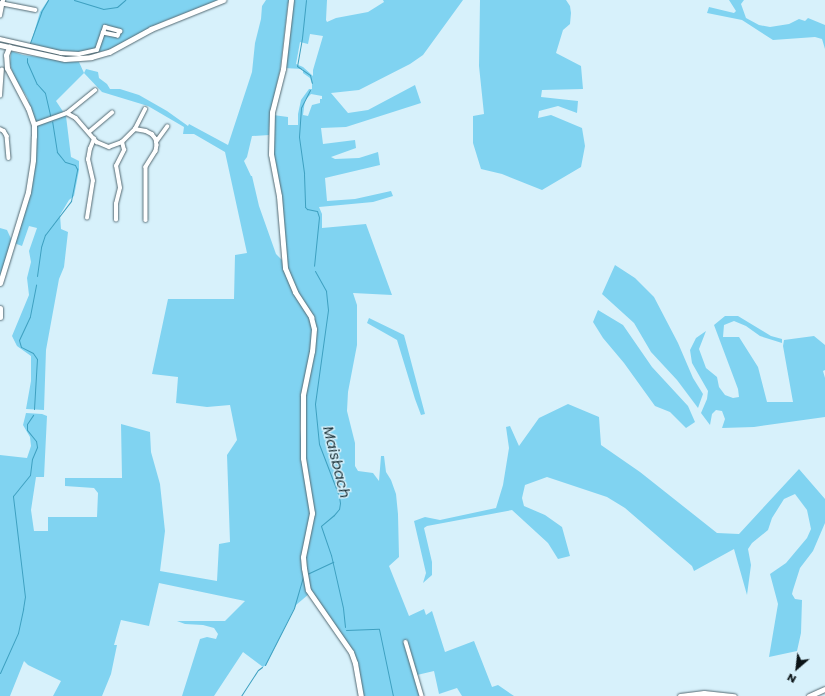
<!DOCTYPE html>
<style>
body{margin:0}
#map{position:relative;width:825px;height:696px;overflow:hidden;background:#d7f1fb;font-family:Poppins,sans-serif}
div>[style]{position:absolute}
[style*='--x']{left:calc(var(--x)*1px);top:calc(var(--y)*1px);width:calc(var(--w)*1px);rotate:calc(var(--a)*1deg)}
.green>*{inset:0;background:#80d3f1}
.stream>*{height:1px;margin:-0.5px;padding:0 0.5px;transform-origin:0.5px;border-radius:0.5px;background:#3ea0c0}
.roads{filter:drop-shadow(0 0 1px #536972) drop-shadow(0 0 1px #536972)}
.street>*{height:3.5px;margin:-1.75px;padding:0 1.75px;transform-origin:1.75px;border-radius:1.75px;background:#fff}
.secondary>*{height:5px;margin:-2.5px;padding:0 2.5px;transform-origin:2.5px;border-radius:2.5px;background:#fff}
span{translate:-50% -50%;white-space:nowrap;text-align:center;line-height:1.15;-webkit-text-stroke:3px #d7f1fb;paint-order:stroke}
.water-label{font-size:15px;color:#1c3239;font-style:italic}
.north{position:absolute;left:777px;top:648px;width:40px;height:40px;-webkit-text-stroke:3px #d7f1fb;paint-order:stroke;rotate:208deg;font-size:11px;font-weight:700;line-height:16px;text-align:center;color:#0a1316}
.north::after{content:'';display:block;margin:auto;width:14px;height:18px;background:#0a1316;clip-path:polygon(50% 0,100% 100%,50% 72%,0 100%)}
</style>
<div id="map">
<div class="green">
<i style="clip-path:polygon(48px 0,220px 0,167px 20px,108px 50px,77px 57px,29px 50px,40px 12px)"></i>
<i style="clip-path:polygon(evenodd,266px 0,327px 0,326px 20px,327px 22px,336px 18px,368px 12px,384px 2px,383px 0,463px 0,423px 55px,410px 64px,359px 90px,331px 93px,348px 113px,368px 110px,415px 85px,421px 103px,346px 127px,321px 128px,323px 144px,355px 140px,356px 148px,331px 157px,335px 159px,359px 158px,378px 152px,380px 165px,325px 178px,327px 201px,355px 199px,391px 191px,393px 196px,373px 202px,319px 207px,322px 214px,322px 228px,366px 224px,392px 295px,353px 293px,357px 305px,357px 345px,348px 392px,347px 411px,355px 443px,355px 466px,358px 471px,373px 473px,379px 481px,381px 456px,384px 456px,386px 472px,391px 480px,396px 494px,398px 514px,399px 557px,389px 566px,409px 616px,424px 609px,426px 615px,432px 611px,445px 652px,474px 641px,492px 687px,498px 685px,514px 696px,462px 696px,457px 688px,439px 694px,434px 671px,417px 675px,422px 696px,363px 696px,351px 651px,309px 588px,304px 559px,311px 526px,314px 507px,305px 464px,303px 433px,304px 393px,316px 329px,308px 309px,291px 284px,286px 265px,280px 193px,272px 160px,272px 127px,273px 115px,288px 117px,288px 125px,298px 125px,298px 114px,301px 100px,309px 89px,312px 89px,312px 84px,310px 78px,303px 73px,303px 69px,284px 68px,291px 4px,288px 3px,280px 70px,271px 110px,269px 135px,252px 136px,247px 157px,244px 161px,251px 176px,252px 176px,259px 206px,276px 254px,282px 260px,294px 294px,309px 316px,313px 326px,313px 336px,301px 397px,300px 429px,305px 479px,310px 511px,308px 529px,302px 553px,302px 569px,309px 594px,296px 605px,266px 665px,263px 667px,243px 652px,214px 696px,182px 696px,200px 639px,207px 637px,216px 639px,218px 634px,214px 628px,203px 625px,185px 624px,177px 621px,225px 621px,245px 601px,159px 583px,149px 626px,121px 620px,114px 645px,117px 645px,111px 674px,102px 696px,53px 696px,61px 681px,28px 665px,24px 661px,10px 696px,0 696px,0 455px,27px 458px,31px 446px,30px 437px,23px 425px,26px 413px,42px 414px,47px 416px,44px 477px,36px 477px,31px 510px,34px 531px,48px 531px,48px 517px,97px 517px,98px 493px,94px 488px,65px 486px,65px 478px,122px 478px,121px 424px,150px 432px,151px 452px,160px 484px,165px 531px,160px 571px,217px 581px,219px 544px,230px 542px,227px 455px,237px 440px,230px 405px,207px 407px,176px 403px,178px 377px,152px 374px,168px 299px,234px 299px,235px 255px,247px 253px,225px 152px,194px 134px,183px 134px,184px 127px,148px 106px,102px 92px,84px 73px,56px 101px,66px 116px,71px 157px,79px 161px,79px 170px,74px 196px,69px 200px,60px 215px,61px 229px,68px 232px,64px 267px,59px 279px,46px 350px,44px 410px,26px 409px,31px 381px,31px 356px,17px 346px,12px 336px,29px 295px,27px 278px,31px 262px,29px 251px,37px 228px,29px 226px,22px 246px,14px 243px,32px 180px,37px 126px,27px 97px,14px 77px,10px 64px,11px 51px,23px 55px,79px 62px,84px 73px,86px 69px,98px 72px,99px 78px,107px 84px,110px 89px,120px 89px,139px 95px,167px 111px,188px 126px,189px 124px,228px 145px,252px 72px,255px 43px,261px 19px,262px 6px,266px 0,310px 34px,323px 36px,313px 70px,313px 76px,303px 67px,296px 64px,300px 42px,308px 44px,310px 34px,266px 0,311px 94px,322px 96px,322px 99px,320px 99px,320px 103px,312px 105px,308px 116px,303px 115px,305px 100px,311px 94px)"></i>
<i style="clip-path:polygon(480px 0,566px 0,570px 6px,571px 13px,570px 24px,563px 30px,556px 53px,581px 66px,583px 89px,542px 90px,541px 97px,578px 101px,577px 113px,558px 106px,539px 111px,538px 118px,551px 115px,582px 128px,585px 146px,581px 167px,542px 190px,502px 174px,481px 169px,473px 143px,473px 116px,484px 114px,479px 66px)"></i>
<i style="clip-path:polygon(729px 0,744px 0,741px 4px,746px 18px,759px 25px,770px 27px,789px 24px,799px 19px,805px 21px,808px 18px,825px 25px,825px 49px,822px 39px,815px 37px,773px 40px,742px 20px,707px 13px,709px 7px,734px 13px,736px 11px)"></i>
<i style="clip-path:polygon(0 228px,7px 230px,12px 241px,0 278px)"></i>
<i style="clip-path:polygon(615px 265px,635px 278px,654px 297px,678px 343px,693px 378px,703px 394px,698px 408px,677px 380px,651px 352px,634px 323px,602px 294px)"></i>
<i style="clip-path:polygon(598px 310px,623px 325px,652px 367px,688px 406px,695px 422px,686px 428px,670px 412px,655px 406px,624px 363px,603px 338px,593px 322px)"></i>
<i style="clip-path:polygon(725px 316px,738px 316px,771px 336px,782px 339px,782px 343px,760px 336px,746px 326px,734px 321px,724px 325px,723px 337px,739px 337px,758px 367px,767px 402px,793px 402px,783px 346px,784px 340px,814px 336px,825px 345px,825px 370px,823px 371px,825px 378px,825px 417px,754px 427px,722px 428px,725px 419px,722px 411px,716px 410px,712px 414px,710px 425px,701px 413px,707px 399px,708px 391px,692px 363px,690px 350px,696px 338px,706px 331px,699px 349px,706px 368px,717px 377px,719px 387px,725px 395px,733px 398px,739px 397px,738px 389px,714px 325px)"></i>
<i style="clip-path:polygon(369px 318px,404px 335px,425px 414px,421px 415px,415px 399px,397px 340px,367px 323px)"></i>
<i style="clip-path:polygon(568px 404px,599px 417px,601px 445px,640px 472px,717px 533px,739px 534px,799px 469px,825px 499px,825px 523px,813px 551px,800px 568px,793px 590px,792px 594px,795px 599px,802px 600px,801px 633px,797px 651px,769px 657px,778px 604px,770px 574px,786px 563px,807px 538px,811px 529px,807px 510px,795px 494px,784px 499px,772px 518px,768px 530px,752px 543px,748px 549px,751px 565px,747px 595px,734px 549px,694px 571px,692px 566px,625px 508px,607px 497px,547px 477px,525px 485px,522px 498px,524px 506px,545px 515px,562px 527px,570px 556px,558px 559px,548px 543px,512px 510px,427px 526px,424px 528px,432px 562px,432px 575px,423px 583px,426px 573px,414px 521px,425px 517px,440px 520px,496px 508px,503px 485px,509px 448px,506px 427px,510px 426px,519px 446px,539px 418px)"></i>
</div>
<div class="stream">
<i style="--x:74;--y:0;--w:30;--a:17"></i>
<i style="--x:103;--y:9;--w:14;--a:-8"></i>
<i style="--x:117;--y:7;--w:11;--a:-41"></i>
<i style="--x:306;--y:0;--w:38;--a:96"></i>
<i style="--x:302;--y:38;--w:28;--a:100"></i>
<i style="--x:297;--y:66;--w:16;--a:35"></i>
<i style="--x:310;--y:75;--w:8;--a:76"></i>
<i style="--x:30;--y:43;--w:33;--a:-70"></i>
<i style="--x:41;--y:12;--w:14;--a:-60"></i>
<i style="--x:27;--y:58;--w:4;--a:90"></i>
<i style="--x:27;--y:62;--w:24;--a:66"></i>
<i style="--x:37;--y:84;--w:12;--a:48"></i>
<i style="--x:45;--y:93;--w:26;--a:77"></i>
<i style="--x:310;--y:90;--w:20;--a:117"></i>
<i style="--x:301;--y:108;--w:29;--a:94"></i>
<i style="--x:299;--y:137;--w:37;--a:82"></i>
<i style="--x:304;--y:174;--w:33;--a:88"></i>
<i style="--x:305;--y:207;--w:3;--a:45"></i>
<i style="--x:307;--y:209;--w:10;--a:11"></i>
<i style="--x:317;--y:211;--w:6;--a:72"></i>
<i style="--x:319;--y:217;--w:49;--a:95.8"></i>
<i style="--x:315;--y:271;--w:23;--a:61"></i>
<i style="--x:326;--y:291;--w:19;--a:84"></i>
<i style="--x:328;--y:310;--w:95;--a:97.9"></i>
<i style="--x:315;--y:404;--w:40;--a:84.3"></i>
<i style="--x:319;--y:444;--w:56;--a:69"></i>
<i style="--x:339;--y:496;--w:7;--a:82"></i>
<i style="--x:340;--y:503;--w:6;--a:99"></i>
<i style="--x:339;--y:509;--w:8;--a:130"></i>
<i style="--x:334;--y:515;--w:17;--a:140"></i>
<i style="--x:321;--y:526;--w:31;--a:71"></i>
<i style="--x:331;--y:555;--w:54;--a:77.2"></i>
<i style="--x:343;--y:608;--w:19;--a:84"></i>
<i style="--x:37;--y:276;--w:29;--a:-82"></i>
<i style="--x:41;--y:247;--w:13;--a:-72"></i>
<i style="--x:45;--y:235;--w:43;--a:-52.6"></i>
<i style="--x:71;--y:201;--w:33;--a:-79"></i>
<i style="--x:77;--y:169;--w:4;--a:-117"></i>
<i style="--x:75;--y:165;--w:10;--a:-163"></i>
<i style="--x:65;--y:162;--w:13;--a:-129"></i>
<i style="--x:57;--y:152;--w:31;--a:-99"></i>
<i style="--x:34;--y:409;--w:50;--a:-86.6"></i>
<i style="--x:37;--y:359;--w:7;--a:-124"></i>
<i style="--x:33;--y:353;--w:13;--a:-153"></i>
<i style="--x:21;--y:347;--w:7;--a:-106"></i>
<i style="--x:19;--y:340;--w:26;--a:-65"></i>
<i style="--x:30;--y:316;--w:32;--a:-79"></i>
<i style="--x:307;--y:574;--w:29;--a:-25"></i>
<i style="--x:346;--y:630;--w:33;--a:-2"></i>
<i style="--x:379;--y:629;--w:68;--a:78.2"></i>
<i style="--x:265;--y:665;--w:64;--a:-63"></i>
<i style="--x:294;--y:608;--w:33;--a:-74"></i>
<i style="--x:0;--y:673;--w:44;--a:-65.8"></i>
<i style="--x:18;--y:633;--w:25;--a:-78"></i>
<i style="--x:23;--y:609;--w:12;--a:-81"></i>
<i style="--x:25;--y:597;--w:102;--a:-96.8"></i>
<i style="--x:13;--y:496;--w:27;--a:-51"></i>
<i style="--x:30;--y:475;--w:16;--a:-83"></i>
<i style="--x:32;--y:459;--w:13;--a:-67"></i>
<i style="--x:37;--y:447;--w:6;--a:-99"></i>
<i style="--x:36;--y:441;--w:14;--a:-129"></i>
<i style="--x:27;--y:430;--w:6;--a:-90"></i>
<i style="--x:27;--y:424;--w:11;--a:-56"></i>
<i style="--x:241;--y:696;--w:31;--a:-57"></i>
<i style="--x:258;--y:670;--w:5;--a:-37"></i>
</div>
<div class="roads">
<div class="street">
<i style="--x:0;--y:3;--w:36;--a:11"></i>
<i style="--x:0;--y:16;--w:16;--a:-79"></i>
<i style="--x:0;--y:39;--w:63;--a:12.9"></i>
<i style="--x:61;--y:53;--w:18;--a:3"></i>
<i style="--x:79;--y:54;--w:18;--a:-13"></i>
<i style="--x:97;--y:50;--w:18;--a:-71"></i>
<i style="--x:103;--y:33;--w:6;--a:-72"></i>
<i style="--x:105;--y:27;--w:16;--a:15"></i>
<i style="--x:120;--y:31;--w:5;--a:112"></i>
<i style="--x:118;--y:36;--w:15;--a:-169"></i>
<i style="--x:0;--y:96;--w:26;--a:-86"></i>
<i style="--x:67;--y:113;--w:36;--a:-39"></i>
<i style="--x:34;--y:125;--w:35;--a:-20"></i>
<i style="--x:67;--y:113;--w:10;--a:29"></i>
<i style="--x:76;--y:118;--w:32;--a:49"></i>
<i style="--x:97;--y:142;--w:13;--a:23"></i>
<i style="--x:109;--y:147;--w:14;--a:-21"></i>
<i style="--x:122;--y:142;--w:18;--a:-45"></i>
<i style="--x:135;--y:129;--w:11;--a:10"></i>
<i style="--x:146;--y:131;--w:7;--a:27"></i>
<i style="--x:152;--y:134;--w:6;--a:51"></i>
<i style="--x:156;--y:139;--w:6;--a:81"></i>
<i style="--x:157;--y:145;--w:6;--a:99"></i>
<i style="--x:156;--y:151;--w:19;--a:122"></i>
<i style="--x:146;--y:167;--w:53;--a:90"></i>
<i style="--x:0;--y:129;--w:4;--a:27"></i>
<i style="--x:4;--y:131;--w:6;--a:59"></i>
<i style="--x:7;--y:136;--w:22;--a:85"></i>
<i style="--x:135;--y:129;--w:22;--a:-63"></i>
<i style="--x:89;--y:132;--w:30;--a:-40"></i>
<i style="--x:156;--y:142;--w:19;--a:-54"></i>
<i style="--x:87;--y:218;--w:37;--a:-81"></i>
<i style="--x:93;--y:181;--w:22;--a:-103"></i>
<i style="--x:88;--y:160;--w:11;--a:-80"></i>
<i style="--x:90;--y:149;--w:11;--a:-68"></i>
<i style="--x:116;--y:220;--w:16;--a:-90"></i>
<i style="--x:116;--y:204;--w:16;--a:-76"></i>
<i style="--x:120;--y:188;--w:22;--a:-100"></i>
<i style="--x:116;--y:166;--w:18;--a:-63"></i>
<i style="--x:124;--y:150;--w:8;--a:-104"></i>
<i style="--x:406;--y:642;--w:56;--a:73.5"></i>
</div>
<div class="secondary">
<i style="--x:291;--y:0;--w:69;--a:96.6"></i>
<i style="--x:283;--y:69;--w:44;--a:104.3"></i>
<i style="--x:272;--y:112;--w:42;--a:91.4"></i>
<i style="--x:271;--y:154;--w:43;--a:79.2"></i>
<i style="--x:279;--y:196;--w:72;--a:85.2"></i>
<i style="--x:285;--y:268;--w:26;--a:67"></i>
<i style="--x:295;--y:292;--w:30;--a:57"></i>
<i style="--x:311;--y:317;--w:12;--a:76"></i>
<i style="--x:314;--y:329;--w:22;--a:95"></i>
<i style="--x:312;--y:351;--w:45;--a:101.6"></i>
<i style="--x:303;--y:395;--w:63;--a:90"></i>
<i style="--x:303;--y:458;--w:56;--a:80.7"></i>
<i style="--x:312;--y:513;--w:45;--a:101.6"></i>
<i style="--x:303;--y:557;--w:11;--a:85"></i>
<i style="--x:304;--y:568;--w:22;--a:80"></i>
<i style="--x:308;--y:590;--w:75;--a:55.3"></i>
<i style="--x:351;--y:652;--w:12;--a:70"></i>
<i style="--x:355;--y:663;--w:34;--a:80"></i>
<i style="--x:0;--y:45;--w:66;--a:12.2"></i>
<i style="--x:65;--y:59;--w:26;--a:-4"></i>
<i style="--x:91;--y:57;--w:19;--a:-16"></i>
<i style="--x:109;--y:52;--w:48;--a:-28.7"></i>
<i style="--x:151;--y:29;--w:78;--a:-21.9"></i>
<i style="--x:0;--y:283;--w:95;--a:-72.9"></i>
<i style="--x:28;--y:192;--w:32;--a:-81"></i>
<i style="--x:33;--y:160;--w:24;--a:-88"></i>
<i style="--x:34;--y:136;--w:11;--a:-90"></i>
<i style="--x:34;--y:125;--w:18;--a:-109"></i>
<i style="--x:28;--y:108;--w:45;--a:-117.7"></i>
<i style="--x:7;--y:68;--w:13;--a:-94"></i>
<i style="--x:6;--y:55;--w:9;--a:-69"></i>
<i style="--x:0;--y:308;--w:9;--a:90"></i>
<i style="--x:680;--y:696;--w:24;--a:-7"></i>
<i style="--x:704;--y:693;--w:30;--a:6"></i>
<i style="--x:809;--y:696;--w:17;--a:-24"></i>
</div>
</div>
<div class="water-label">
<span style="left:337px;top:462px;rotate:76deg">Maisbach</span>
</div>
<div class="north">N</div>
</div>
